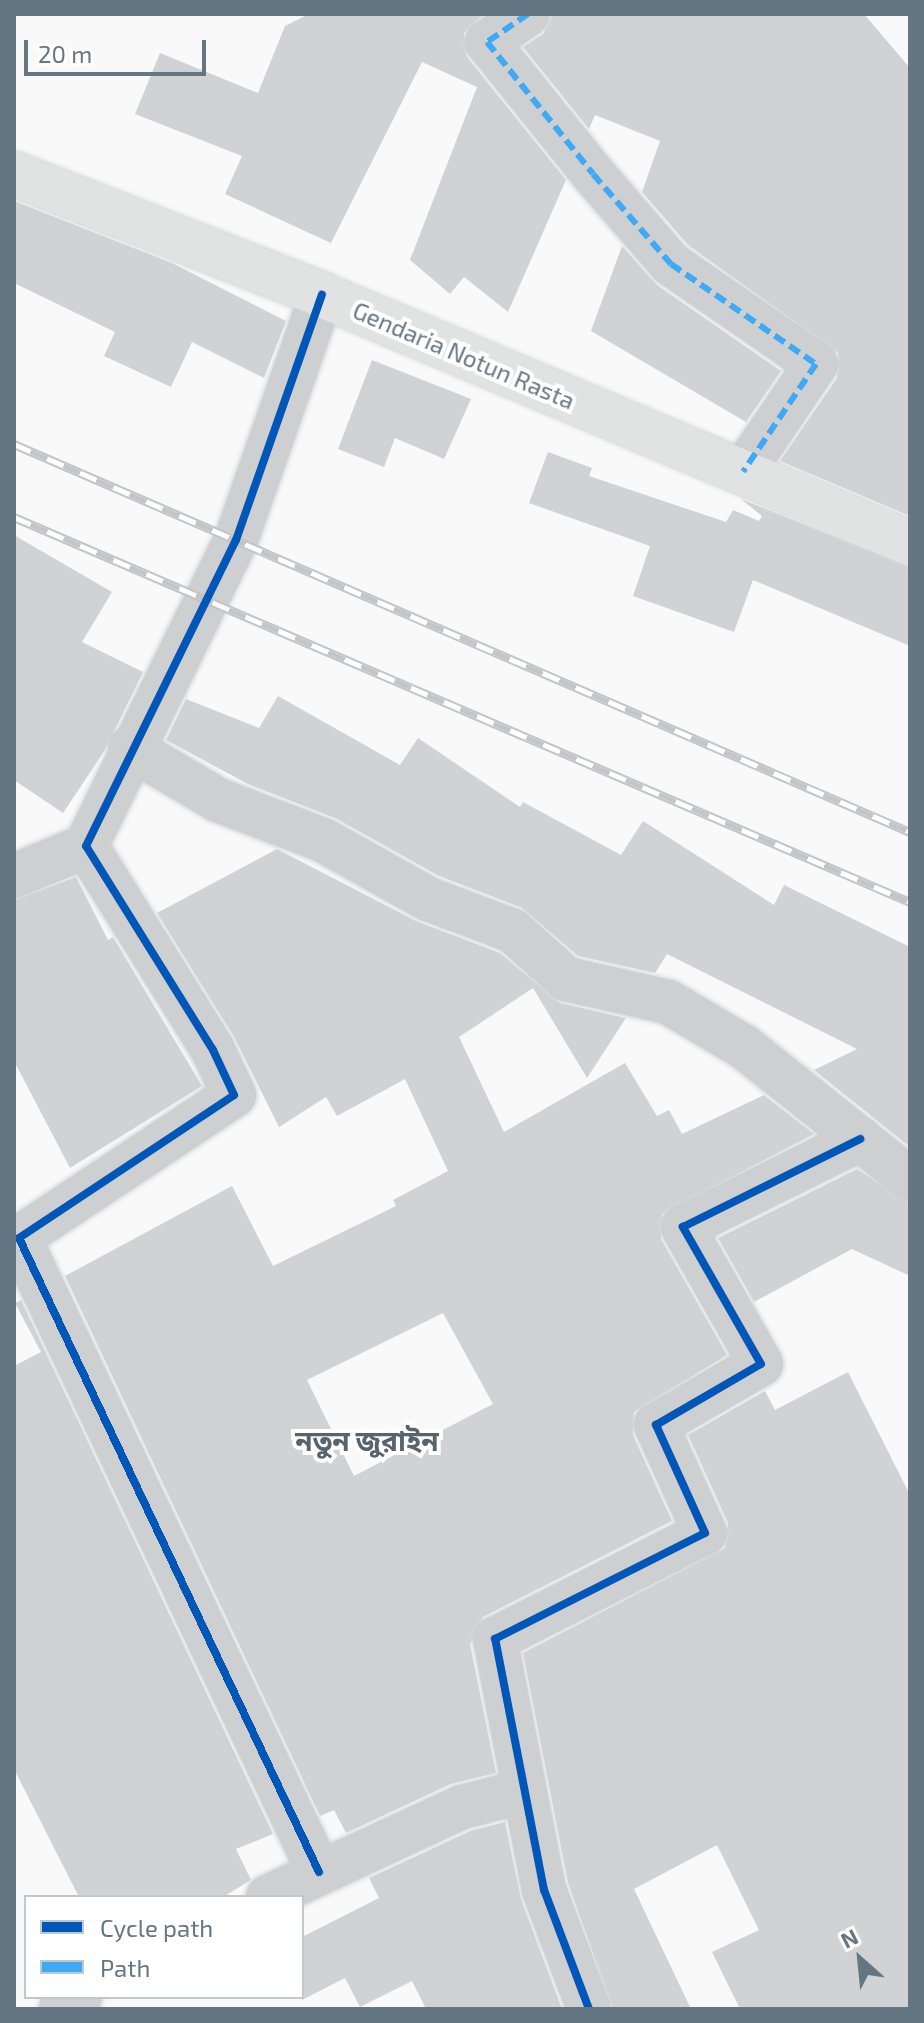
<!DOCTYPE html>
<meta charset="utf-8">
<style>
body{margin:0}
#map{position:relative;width:924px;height:2023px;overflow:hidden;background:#f9f9f9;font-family:"Exo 2","Noto Sans Bengali",sans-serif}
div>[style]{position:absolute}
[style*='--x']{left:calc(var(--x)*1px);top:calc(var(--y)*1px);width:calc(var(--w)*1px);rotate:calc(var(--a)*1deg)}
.building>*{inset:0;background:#d0d2d3}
.roads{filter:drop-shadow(0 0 2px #d5d6d7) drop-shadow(0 0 2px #d5d6d7)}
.minor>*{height:44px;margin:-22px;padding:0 22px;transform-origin:22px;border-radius:22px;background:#cecfd0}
.secondary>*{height:44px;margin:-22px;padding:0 22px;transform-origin:22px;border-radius:22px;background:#e1e2e2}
.rail>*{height:9px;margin-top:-4.5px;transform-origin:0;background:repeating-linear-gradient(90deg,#fff 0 18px,#c3c5c6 0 36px);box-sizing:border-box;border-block:2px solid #c3c5c6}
.quiet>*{height:6px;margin-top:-3px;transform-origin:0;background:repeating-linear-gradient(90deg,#3fa9f5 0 12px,transparent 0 18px)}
.cycleway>*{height:8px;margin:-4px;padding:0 4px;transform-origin:4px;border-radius:4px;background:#0057b8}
span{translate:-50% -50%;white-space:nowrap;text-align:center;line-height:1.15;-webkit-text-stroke:8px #fff;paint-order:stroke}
.street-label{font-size:24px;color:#657683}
.quarter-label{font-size:28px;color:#57646e;font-weight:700}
.frame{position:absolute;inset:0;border:16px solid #657683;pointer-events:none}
.legend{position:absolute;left:24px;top:1895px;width:280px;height:104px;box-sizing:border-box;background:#fff;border:2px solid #c1c8cd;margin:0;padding:10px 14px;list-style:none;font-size:24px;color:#657683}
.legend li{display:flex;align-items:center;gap:16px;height:40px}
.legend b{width:40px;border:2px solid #c1c8cd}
.north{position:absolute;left:820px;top:1919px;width:80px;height:80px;-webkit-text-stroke:6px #fff;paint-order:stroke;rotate:333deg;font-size:22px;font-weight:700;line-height:32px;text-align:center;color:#657683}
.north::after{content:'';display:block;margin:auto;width:28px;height:36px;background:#657683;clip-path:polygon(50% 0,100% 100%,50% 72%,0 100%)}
.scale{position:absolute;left:24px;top:40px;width:182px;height:36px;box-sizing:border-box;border:4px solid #657683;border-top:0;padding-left:10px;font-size:24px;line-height:28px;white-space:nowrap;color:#657683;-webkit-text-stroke:6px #fff;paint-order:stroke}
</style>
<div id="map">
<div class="building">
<i style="clip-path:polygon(309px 14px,484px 14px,464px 33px,467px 57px,566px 180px,508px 312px,464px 277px,450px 294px,410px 260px,477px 87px,422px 62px,331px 243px,225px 194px,242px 156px,135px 114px,160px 53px,258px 93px,285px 26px)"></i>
<i style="clip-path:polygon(553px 14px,864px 14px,910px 68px,910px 516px,780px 461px,837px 378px,838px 353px,688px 245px,642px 192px,660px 141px,595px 115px,589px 129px,523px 47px,543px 34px)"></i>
<i style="clip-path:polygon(14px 201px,172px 263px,286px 321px,264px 378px,192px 342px,171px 387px,104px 356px,115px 332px,14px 283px)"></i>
<i style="clip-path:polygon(622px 246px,657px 285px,781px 371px,746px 422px,591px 331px)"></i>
<i style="clip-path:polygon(372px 360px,471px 399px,444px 459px,395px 438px,384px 467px,338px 449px)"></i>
<i style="clip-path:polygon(548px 452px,592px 468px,589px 476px,726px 522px,733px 510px,759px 521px,762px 516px,741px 499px,910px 567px,910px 646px,753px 580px,734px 632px,633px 596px,650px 546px,529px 503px)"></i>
<i style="clip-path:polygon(14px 535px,112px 592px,82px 642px,143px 672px,105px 750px,63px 813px,14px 780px)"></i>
<i style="clip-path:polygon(278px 696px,400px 765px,418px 738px,520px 807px,523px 802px,621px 855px,643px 821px,774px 905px,784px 885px,910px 947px,910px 1147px,814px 1070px,857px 1049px,667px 954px,655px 973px,578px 956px,522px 908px,439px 876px,335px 818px,250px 785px,166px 740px,186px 699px,259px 728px)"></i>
<i style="clip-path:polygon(evenodd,277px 849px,416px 921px,500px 953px,560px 1003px,626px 1018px,587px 1078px,533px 988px,459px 1037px,504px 1132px,625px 1063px,657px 1116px,669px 1110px,682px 1134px,764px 1095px,814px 1134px,662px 1214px,661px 1239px,727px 1355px,634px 1412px,633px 1435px,672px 1521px,483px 1617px,470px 1644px,496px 1773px,451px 1784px,346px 1833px,334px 1810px,320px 1816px,65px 1276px,232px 1186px,273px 1266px,396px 1206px,393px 1200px,448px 1171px,405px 1079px,337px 1116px,326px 1097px,279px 1127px,234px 1037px,157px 913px,277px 849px,443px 1313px,493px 1404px,354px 1476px,307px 1380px,443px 1313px)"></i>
<i style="clip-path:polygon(76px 877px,108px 940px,113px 937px,202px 1086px,70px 1168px,14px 1061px,14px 900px)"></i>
<i style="clip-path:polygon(857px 1169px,910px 1203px,910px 1276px,852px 1249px,754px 1302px,718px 1238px)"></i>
<i style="clip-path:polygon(21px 1300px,273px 1834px,236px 1849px,251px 1880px,223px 1897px,79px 1897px,14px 1769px,14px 1366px,41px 1352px,15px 1303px)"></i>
<i style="clip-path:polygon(848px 1372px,910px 1495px,910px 2009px,740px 2009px,712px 1952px,759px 1930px,717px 1845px,634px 1889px,691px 2009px,613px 2009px,568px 1883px,523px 1653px,725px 1548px,728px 1523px,688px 1435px,765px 1391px,775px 1410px)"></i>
<i style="clip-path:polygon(505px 1822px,521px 1899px,562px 2009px,426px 2009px,412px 1981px,360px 2007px,345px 1978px,302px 2000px,302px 1937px,379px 1898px,369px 1878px,470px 1831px)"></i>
</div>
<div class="roads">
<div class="minor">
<i style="--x:528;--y:14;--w:50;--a:145.7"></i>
<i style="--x:487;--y:42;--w:169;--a:51.2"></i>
<i style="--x:593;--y:174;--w:119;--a:49.1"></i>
<i style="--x:671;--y:264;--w:176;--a:34.6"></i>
<i style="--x:816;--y:364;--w:130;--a:124.1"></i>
<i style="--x:130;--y:748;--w:102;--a:30.6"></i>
<i style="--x:218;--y:800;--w:112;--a:20.9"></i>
<i style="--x:323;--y:840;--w:120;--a:29.3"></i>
<i style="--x:428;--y:899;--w:91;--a:20.6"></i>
<i style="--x:513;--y:931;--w:72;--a:42.2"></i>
<i style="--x:566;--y:979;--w:105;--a:12.7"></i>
<i style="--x:668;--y:1002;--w:88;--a:30.6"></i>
<i style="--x:744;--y:1047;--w:212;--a:38.5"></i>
<i style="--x:14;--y:876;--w:78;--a:-22.6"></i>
<i style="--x:319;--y:1872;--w:701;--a:-115.32"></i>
<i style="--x:19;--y:1238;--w:258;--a:-33.6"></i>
<i style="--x:234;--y:1095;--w:50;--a:-115"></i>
<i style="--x:213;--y:1050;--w:240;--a:-121.9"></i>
<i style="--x:86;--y:846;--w:341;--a:-63.9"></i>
<i style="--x:236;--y:540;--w:260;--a:-70.7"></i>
<i style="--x:268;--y:1897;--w:214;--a:-24.9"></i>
<i style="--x:462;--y:1807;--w:61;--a:-14.3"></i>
<i style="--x:61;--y:2009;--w:22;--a:-32"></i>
<i style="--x:589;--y:2009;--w:127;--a:-110.7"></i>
<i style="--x:544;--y:1890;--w:256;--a:-101"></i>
<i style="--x:495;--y:1639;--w:235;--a:-26.8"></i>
<i style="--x:705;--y:1533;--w:119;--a:-114.4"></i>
<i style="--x:656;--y:1425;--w:121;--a:-30.2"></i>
<i style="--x:761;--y:1364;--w:158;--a:-119.7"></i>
<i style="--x:683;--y:1227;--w:198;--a:-26.4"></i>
</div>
<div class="secondary">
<i style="--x:14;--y:174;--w:331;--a:21.4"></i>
<i style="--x:322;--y:295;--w:638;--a:22.87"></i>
</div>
</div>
<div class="rail">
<i style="--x:14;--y:444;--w:976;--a:23.41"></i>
<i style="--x:14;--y:517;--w:975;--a:23.25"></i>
</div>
<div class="quiet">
<i style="--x:528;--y:14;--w:50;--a:145.7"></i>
<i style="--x:487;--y:42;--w:169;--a:51.2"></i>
<i style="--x:593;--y:174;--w:119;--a:49.1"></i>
<i style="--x:671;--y:264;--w:176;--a:34.6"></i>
<i style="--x:816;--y:364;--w:130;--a:124.1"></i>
</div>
<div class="cycleway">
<i style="--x:319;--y:1872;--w:701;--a:-115.32"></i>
<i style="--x:19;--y:1238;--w:258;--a:-33.6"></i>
<i style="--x:234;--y:1095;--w:50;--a:-115"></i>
<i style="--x:213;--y:1050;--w:240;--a:-121.9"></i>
<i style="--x:86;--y:846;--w:341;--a:-63.9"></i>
<i style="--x:236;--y:540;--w:260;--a:-70.7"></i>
<i style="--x:589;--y:2009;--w:127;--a:-110.7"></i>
<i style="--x:544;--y:1890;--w:256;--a:-101"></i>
<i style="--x:495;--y:1639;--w:235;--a:-26.8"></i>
<i style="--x:705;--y:1533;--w:119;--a:-114.4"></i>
<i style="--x:656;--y:1425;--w:121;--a:-30.2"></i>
<i style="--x:761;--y:1364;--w:158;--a:-119.7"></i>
<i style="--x:683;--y:1227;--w:198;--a:-26.4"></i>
</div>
<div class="street-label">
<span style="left:464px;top:355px;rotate:23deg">Gendaria Notun Rasta</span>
</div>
<div class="quarter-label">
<span style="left:367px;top:1440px">নতুন জুরাইন</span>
</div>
<div class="frame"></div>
<ul class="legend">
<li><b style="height:10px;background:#0057b8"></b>Cycle path</li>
<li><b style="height:10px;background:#3fa9f5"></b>Path</li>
</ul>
<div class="north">N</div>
<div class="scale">20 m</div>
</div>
